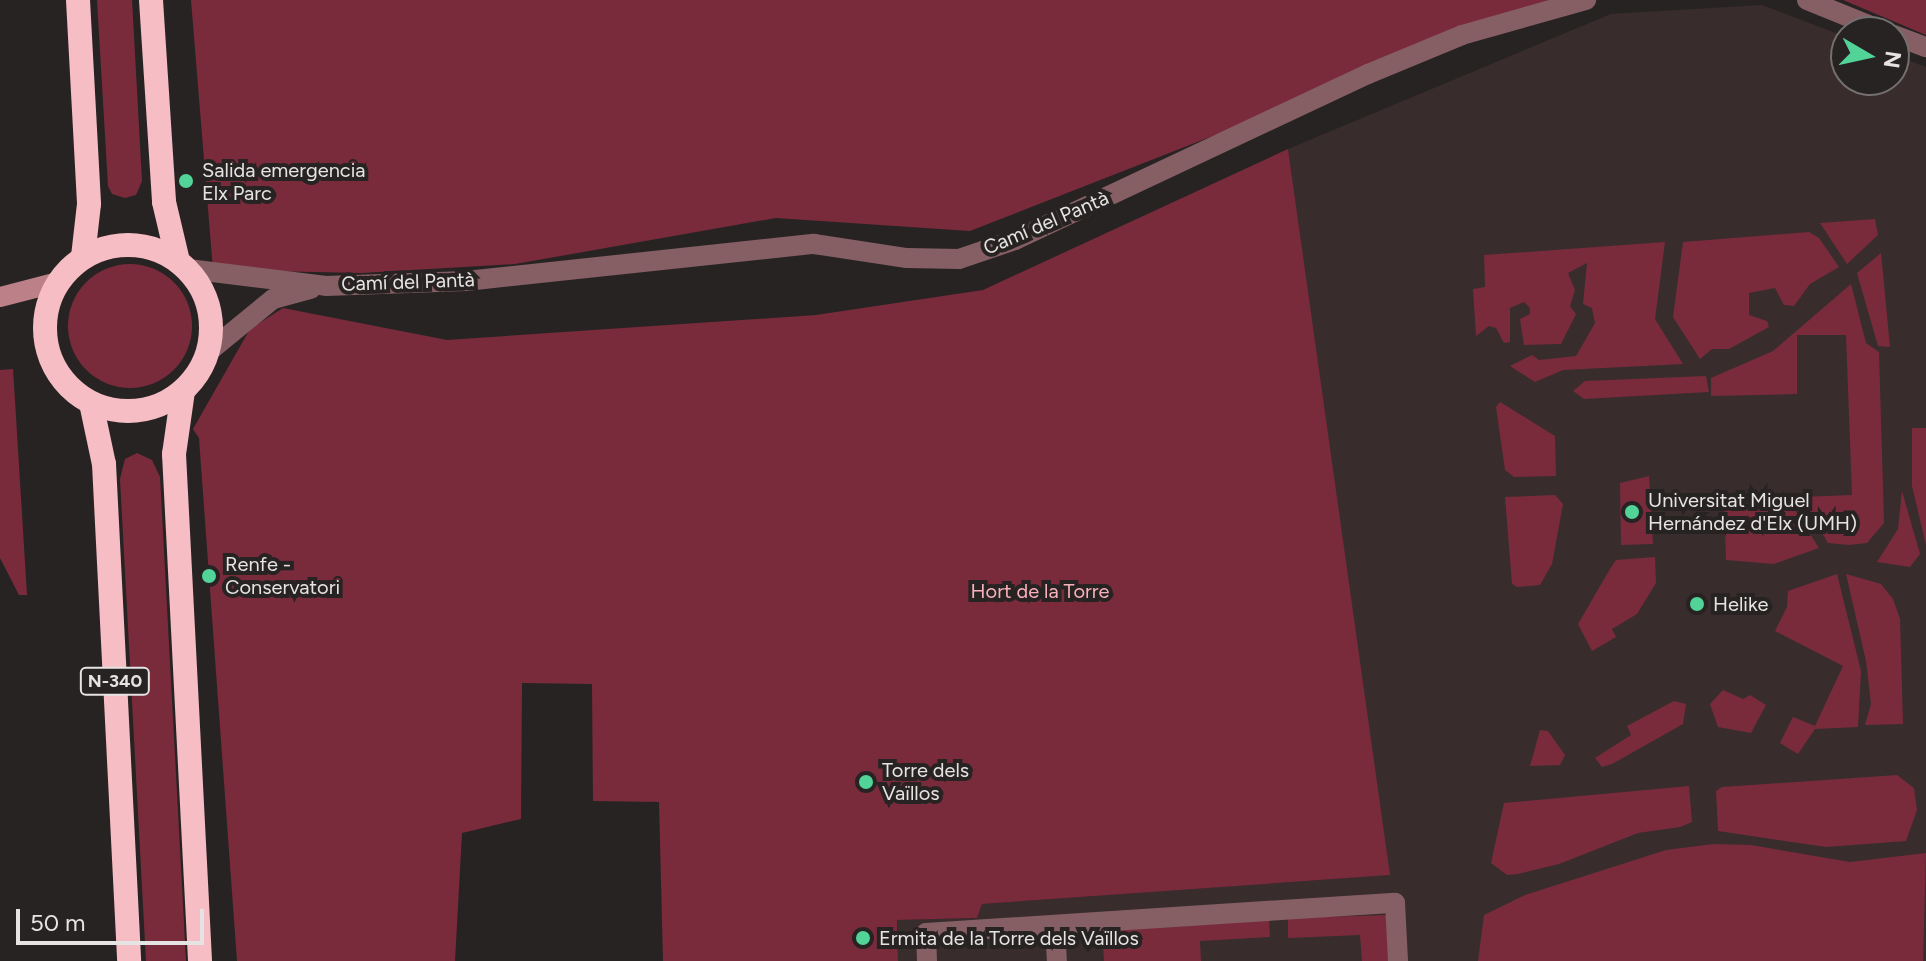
<!DOCTYPE html>
<meta charset="utf-8">
<style>
body{margin:0}
#map{position:relative;width:1926px;height:961px;overflow:hidden;background:#282323;font-family:Figtree,sans-serif}
div>[style]{position:absolute}
[style*='--x']{left:calc(var(--x)*1px);top:calc(var(--y)*1px);width:calc(var(--w)*1px);rotate:calc(var(--a)*1deg)}
.built>*{inset:0;background:#382c2d}
.green>*{inset:0;background:#792b3c}
.round{border-radius:50%}
.street>*{height:20px;margin:-10px;padding:0 10px;transform-origin:10px;border-radius:10px;background:#855f64}
.secondary>*{height:20px;margin:-10px;padding:0 10px;transform-origin:10px;border-radius:10px;background:#bc8088}
.highway>*{height:24px;margin:-12px;padding:0 12px;transform-origin:12px;border-radius:12px;background:#f6bdc4}
.highway>.ring{margin:-12px;padding:0;box-sizing:content-box;background:none;border:24px solid #f6bdc4;border-radius:50%}
.dots>*{width:22px;height:22px;translate:-50% -50%;box-sizing:border-box;border:4px solid #282323;border-radius:50%}
span{translate:-50% -50%;white-space:nowrap;text-align:center;line-height:1.15;-webkit-text-stroke:8px #282323;paint-order:stroke}
.shield-label span{padding:2px 6px;background:#282323;border:2px solid;border-radius:6px;-webkit-text-stroke-width:0}
.shield-label{font-size:18px;color:#e6e3e3;font-weight:700}
.poi-label{font-size:20px;color:#e6e3e3}
.left{translate:0 -50%;text-align:left}
.street-label{font-size:20px;color:#e6e3e3}
.park-label{font-size:20px;color:#f8b0ba}
.north{position:absolute;left:1830px;top:16px;width:80px;height:80px;box-sizing:border-box;background:#282323;border:2px solid #747070;border-radius:50%;rotate:99deg;font-size:22px;font-weight:700;line-height:32px;text-align:center;color:#e6e3e3}
.north::after{content:'';display:block;margin:auto;width:28px;height:36px;background:#52d397;clip-path:polygon(50% 0,100% 100%,50% 72%,0 100%)}
.scale{position:absolute;left:16px;top:909px;width:188px;height:36px;box-sizing:border-box;border:4px solid #e6e3e3;border-top:0;padding-left:10px;font-size:24px;line-height:28px;white-space:nowrap;color:#e6e3e3;-webkit-text-stroke:6px #282323;paint-order:stroke}
</style>
<div id="map">
<div class="built">
<i style="clip-path:polygon(1762px 5px,1846px 37px,1846px 80px,1894px 80px,1894px 55px,1926px 67px,1926px 961px,898px 961px,897px 920px,977px 918px,982px 904px,1389px 875px,1288px 149px,1611px 14px)"></i>
</div>
<div class="green">
<i style="clip-path:polygon(97px 0,132px 0,142px 181px,136px 195px,125px 198px,112px 194px,108px 186px)"></i>
<i style="clip-path:polygon(191px 0,1560px 0,970px 231px,776px 218px,515px 264px,361px 273px,213px 270px)"></i>
<i style="clip-path:polygon(1843px 0,1926px 0,1926px 35px)"></i>
<i style="clip-path:polygon(1288px 149px,1390px 875px,982px 904px,977px 918px,897px 920px,898px 961px,663px 961px,659px 802px,593px 801px,592px 684px,522px 683px,521px 819px,462px 833px,455px 961px,237px 961px,199px 438px,193px 429px,250px 329px,283px 308px,447px 340px,816px 315px,983px 290px)"></i>
<i style="clip-path:polygon(1875px 219px,1878px 235px,1847px 264px,1820px 223px)"></i>
<i style="clip-path:polygon(1809px 232px,1819px 238px,1839px 267px,1810px 284px,1794px 306px,1784px 305px,1775px 288px,1749px 293px,1749px 315px,1767px 321px,1769px 327px,1729px 349px,1712px 349px,1700px 359px,1673px 317px,1683px 242px)"></i>
<i style="clip-path:polygon(1665px 242px,1655px 319px,1683px 364px,1563px 370px,1535px 382px,1510px 366px,1532px 355px,1539px 360px,1576px 356px,1595px 323px,1592px 308px,1583px 304px,1587px 263px,1568px 273px,1575px 290px,1570px 306px,1576px 314px,1561px 344px,1524px 345px,1520px 319px,1530px 314px,1530px 308px,1524px 302px,1510px 308px,1510px 342px,1504px 343px,1496px 328px,1489px 326px,1476px 336px,1473px 289px,1485px 287px,1484px 255px)"></i>
<i style="clip-path:polygon(1881px 253px,1890px 347px,1878px 346px,1857px 273px)"></i>
<i class="round" style="left:68px;top:264px;width:124px;height:124px"></i>
<i style="clip-path:polygon(1851px 284px,1866px 343px,1879px 352px,1884px 523px,1867px 543px,1849px 545px,1828px 543px,1801px 497px,1852px 495px,1846px 335px,1797px 335px,1797px 394px,1711px 396px,1711px 378px,1773px 351px)"></i>
<i style="clip-path:polygon(13px 369px,27px 595px,19px 595px,0 558px,0 370px)"></i>
<i style="clip-path:polygon(1706px 376px,1709px 392px,1584px 399px,1573px 391px,1585px 381px)"></i>
<i style="clip-path:polygon(1500px 402px,1555px 436px,1556px 476px,1514px 477px,1505px 470px,1496px 407px)"></i>
<i style="clip-path:polygon(1912px 428px,1926px 428px,1926px 545px,1912px 486px)"></i>
<i style="clip-path:polygon(137px 453px,152px 460px,160px 477px,186px 961px,146px 961px,120px 479px,125px 459px)"></i>
<i style="clip-path:polygon(1649px 476px,1653px 544px,1621px 545px,1620px 483px)"></i>
<i style="clip-path:polygon(1902px 491px,1920px 554px,1910px 567px,1877px 562px,1898px 529px)"></i>
<i style="clip-path:polygon(1555px 495px,1563px 504px,1552px 564px,1540px 585px,1517px 587px,1512px 584px,1505px 497px)"></i>
<i style="clip-path:polygon(1773px 501px,1775px 511px,1795px 510px,1819px 548px,1774px 564px,1726px 560px,1724px 504px)"></i>
<i style="clip-path:polygon(1655px 557px,1656px 583px,1637px 614px,1612px 629px,1616px 637px,1592px 651px,1578px 624px,1610px 569px,1616px 560px)"></i>
<i style="clip-path:polygon(1837px 574px,1861px 671px,1858px 727px,1815px 729px,1798px 754px,1780px 743px,1793px 717px,1815px 726px,1843px 666px,1775px 631px,1787px 607px,1788px 591px)"></i>
<i style="clip-path:polygon(1846px 574px,1881px 584px,1893px 599px,1900px 619px,1903px 724px,1865px 725px,1871px 704px,1866px 661px)"></i>
<i style="clip-path:polygon(1723px 690px,1743px 699px,1750px 695px,1766px 705px,1751px 733px,1718px 727px,1710px 704px)"></i>
<i style="clip-path:polygon(1674px 701px,1686px 704px,1683px 724px,1612px 764px,1602px 767px,1595px 758px,1631px 735px,1627px 726px)"></i>
<i style="clip-path:polygon(1540px 730px,1548px 731px,1565px 755px,1560px 765px,1530px 766px)"></i>
<i style="clip-path:polygon(1897px 775px,1914px 788px,1917px 810px,1906px 841px,1826px 847px,1718px 831px,1716px 791px,1722px 787px)"></i>
<i style="clip-path:polygon(1689px 786px,1692px 822px,1680px 827px,1638px 833px,1559px 864px,1518px 874px,1507px 875px,1491px 863px,1504px 803px)"></i>
<i style="clip-path:polygon(1713px 844px,1751px 845px,1850px 862px,1926px 853px,1923px 961px,1478px 961px,1484px 915px,1525px 895px,1666px 850px)"></i>
<i style="clip-path:polygon(1390px 915px,1393px 961px,1362px 961px,1360px 935px,1288px 938px,1288px 918px)"></i>
<i style="clip-path:polygon(1269px 919px,1270px 937px,1200px 941px,1201px 961px,1104px 961px,1102px 929px)"></i>
</div>
<div class="street">
<i style="--x:1807;--y:0;--w:85;--a:22.1"></i>
<i style="--x:1894;--y:35;--w:34;--a:21"></i>
<i style="--x:188;--y:269;--w:139;--a:7"></i>
<i style="--x:326;--y:286;--w:140;--a:-2"></i>
<i style="--x:466;--y:281;--w:350;--a:-6.1"></i>
<i style="--x:814;--y:244;--w:94;--a:8.6"></i>
<i style="--x:907;--y:258;--w:52;--a:1.1"></i>
<i style="--x:959;--y:259;--w:59;--a:-18.7"></i>
<i style="--x:1015;--y:240;--w:390;--a:-25.2"></i>
<i style="--x:1368;--y:74;--w:102;--a:-22.5"></i>
<i style="--x:1462;--y:35;--w:129;--a:-15.8"></i>
<i style="--x:207;--y:353;--w:85;--a:-39.3"></i>
<i style="--x:273;--y:299;--w:39;--a:-15"></i>
<i style="--x:1055;--y:925;--w:36;--a:87"></i>
<i style="--x:927;--y:961;--w:28;--a:-92"></i>
<i style="--x:926;--y:933;--w:470;--a:-3.7"></i>
<i style="--x:1395;--y:903;--w:58;--a:87"></i>
</div>
<div class="secondary">
<i style="--x:0;--y:297;--w:60;--a:-14.5"></i>
</div>
<div class="highway">
<i style="--x:78;--y:0;--w:204;--a:86.9"></i>
<i style="--x:89;--y:204;--w:53;--a:96.5"></i>
<i style="--x:151;--y:0;--w:202;--a:86.3"></i>
<i style="--x:164;--y:202;--w:61;--a:76.7"></i>
<i class="ring" style="left:45px;top:245px;width:142px;height:142px"></i>
<i style="--x:183;--y:391;--w:64;--a:98.1"></i>
<i style="--x:174;--y:454;--w:508;--a:87.06"></i>
<i style="--x:91;--y:403;--w:62;--a:78"></i>
<i style="--x:104;--y:464;--w:498;--a:87.1"></i>
</div>
<div class="dots">
<i style="left:186px;top:181px;background:#52d397"></i>
<i style="left:1632px;top:512px;background:#52d397"></i>
<i style="left:209px;top:576px;background:#52d397"></i>
<i style="left:1697px;top:604px;background:#52d397"></i>
<i style="left:866px;top:782px;background:#52d397"></i>
<i style="left:863px;top:938px;background:#52d397"></i>
</div>
<div class="shield-label">
<span style="left:115px;top:681px">N-340</span>
</div>
<div class="poi-label">
<span class="left" style="left:202px;top:182px">Salida emergencia<br>Elx Parc</span>
<span class="left" style="left:1648px;top:512px">Universitat Miguel<br>Hernández d'Elx (UMH)</span>
<span class="left" style="left:225px;top:576px">Renfe -<br>Conservatori</span>
<span class="left" style="left:1713px;top:604px">Helike</span>
<span class="left" style="left:882px;top:782px">Torre dels<br>Vaïllos</span>
<span class="left" style="left:879px;top:938px">Ermita de la Torre dels Vaïllos</span>
</div>
<div class="street-label">
<span style="left:1046px;top:223px;rotate:-23deg">Camí del Pantà</span>
<span style="left:408px;top:282px;rotate:-2deg">Camí del Pantà</span>
</div>
<div class="park-label">
<span style="left:1040px;top:591px">Hort de la Torre</span>
</div>
<div class="north">N</div>
<div class="scale">50 m</div>
</div>
